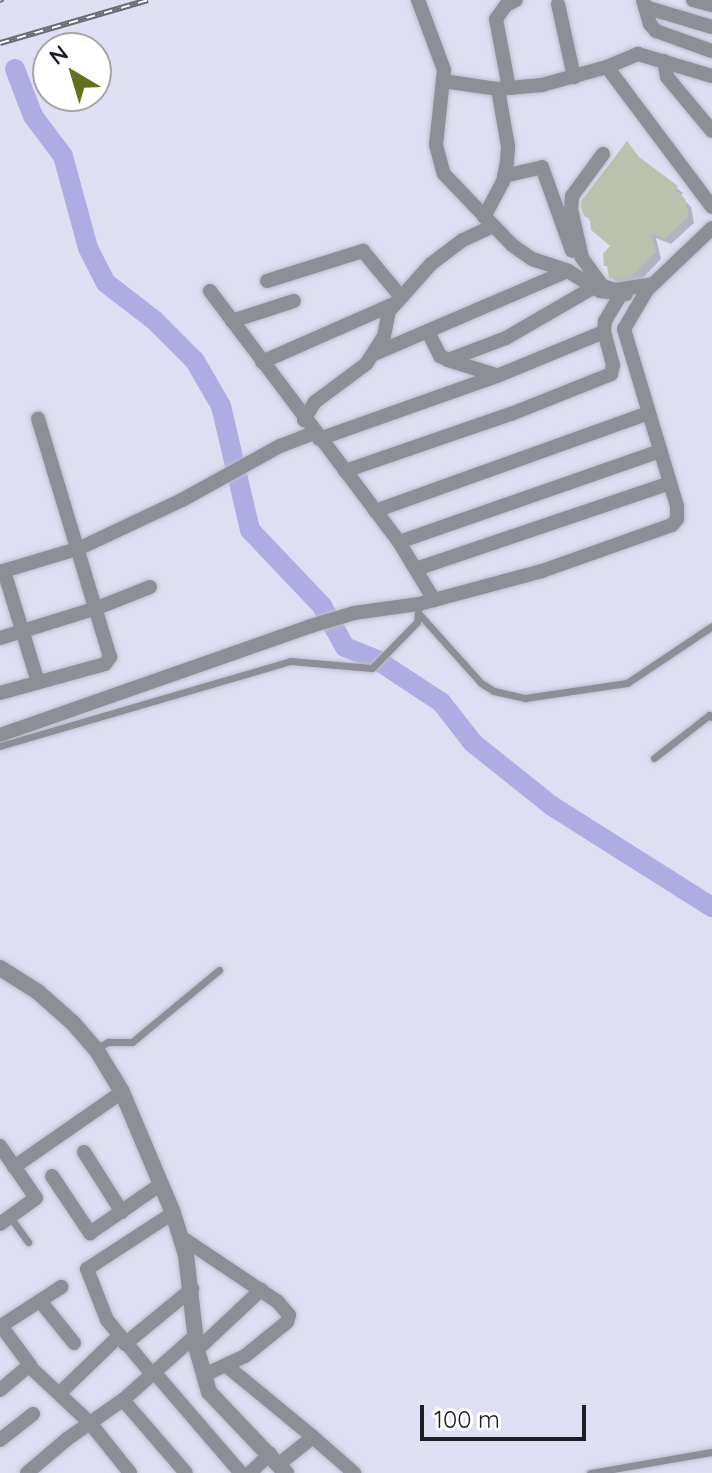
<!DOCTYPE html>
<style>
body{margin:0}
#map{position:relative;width:712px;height:1473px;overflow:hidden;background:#dfdff3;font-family:Quicksand,sans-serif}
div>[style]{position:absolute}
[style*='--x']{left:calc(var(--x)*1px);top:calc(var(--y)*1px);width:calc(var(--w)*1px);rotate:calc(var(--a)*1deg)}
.shadow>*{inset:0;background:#0003}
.river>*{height:20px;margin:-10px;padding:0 10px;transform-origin:10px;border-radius:10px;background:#aeace3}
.building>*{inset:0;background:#bcc1ad}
.path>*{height:2px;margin-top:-1px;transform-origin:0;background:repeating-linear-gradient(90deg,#787785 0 4px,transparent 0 8px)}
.roads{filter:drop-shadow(0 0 2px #bcbcce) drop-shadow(0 0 2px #bcbcce)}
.service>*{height:7px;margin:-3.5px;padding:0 3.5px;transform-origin:3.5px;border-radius:3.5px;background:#8e8e96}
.minor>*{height:14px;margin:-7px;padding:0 7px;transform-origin:7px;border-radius:7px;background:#8e8e96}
.tertiary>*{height:16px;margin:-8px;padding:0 8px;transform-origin:8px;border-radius:8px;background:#8e8e96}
.rail>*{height:6px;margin-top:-3px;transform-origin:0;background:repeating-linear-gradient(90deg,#fff 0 9px,#6a6976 0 18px);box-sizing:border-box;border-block:2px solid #6a6976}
span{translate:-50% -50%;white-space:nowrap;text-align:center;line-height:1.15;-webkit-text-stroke:6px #fff;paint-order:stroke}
.north{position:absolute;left:32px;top:32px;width:80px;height:80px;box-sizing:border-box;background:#fff;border:2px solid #a5a5a8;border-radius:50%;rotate:322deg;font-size:22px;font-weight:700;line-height:32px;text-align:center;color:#1e1d25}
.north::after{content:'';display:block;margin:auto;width:28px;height:36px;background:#62711d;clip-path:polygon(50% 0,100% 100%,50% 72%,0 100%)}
.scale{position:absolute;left:420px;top:1405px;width:166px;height:36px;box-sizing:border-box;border:4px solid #1e1d25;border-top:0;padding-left:10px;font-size:24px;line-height:28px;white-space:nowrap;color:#1e1d25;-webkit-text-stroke:6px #fff;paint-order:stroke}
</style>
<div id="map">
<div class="shadow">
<i style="clip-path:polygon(641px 161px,683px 193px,680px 196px,691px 207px,694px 223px,671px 244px,656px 238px,661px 259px,638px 283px,617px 283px,611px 277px,619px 251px,592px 229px,584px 200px)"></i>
</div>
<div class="river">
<i style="--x:15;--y:69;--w:50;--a:69"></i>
<i style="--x:33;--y:116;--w:50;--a:53.1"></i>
<i style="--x:63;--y:156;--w:95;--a:74.8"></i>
<i style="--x:88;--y:248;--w:39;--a:63"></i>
<i style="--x:106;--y:283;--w:61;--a:37.6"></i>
<i style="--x:154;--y:320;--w:58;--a:45"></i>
<i style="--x:195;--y:361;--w:52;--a:60"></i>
<i style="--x:221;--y:406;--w:127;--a:76.8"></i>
<i style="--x:250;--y:530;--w:105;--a:46.5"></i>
<i style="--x:322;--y:606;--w:47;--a:60.7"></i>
<i style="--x:345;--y:647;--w:35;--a:22"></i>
<i style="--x:377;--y:660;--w:77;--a:33.3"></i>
<i style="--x:441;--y:702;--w:52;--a:52"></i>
<i style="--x:473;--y:743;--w:101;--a:38.6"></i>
<i style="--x:552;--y:806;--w:189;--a:32.3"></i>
</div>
<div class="building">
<i style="clip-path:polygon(627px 141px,639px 157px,678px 186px,675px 189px,685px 199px,689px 216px,665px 239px,651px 234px,656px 252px,631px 277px,617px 280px,609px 278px,607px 266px,604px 266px,603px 254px,610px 246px,591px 230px,590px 219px,584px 216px,581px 206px,582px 200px)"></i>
</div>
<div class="path">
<i style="--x:0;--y:2;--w:5;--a:-22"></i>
</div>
<div class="roads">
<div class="service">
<i style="--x:420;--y:615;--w:91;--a:48.1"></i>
<i style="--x:481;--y:683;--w:15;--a:32"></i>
<i style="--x:494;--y:691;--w:32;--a:13"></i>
<i style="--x:525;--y:698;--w:103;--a:-8.4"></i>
<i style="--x:627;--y:683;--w:102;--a:-33.8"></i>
<i style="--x:0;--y:746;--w:302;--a:-16.3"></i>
<i style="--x:290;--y:661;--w:82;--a:4.9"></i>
<i style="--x:372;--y:668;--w:64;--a:-45.6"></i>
<i style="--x:417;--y:622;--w:18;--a:-84"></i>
<i style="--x:654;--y:758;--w:70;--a:-38"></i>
<i style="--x:709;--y:715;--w:4;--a:34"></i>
<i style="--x:97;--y:1048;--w:13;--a:-29"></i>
<i style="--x:108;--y:1042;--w:24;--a:0"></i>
<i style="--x:132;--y:1042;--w:113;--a:-39.6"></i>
<i style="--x:10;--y:1217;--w:31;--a:54"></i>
<i style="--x:590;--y:1473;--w:124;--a:-9.8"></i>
</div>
<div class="minor">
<i style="--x:418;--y:0;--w:75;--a:69.6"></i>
<i style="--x:444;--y:70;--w:75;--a:96.1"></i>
<i style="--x:436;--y:145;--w:30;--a:75"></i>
<i style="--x:444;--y:174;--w:98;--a:46.2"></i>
<i style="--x:512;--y:245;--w:24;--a:35"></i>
<i style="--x:532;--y:259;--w:38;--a:18"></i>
<i style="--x:643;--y:0;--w:25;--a:74"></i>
<i style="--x:650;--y:24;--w:9;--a:49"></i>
<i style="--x:656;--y:31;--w:59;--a:19.7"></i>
<i style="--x:693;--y:0;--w:20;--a:15"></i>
<i style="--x:558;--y:4;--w:75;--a:77.6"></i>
<i style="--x:645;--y:7;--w:70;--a:16.6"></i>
<i style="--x:664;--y:61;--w:16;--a:79"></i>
<i style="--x:667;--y:77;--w:70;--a:50.2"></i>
<i style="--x:607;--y:67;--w:175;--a:53.1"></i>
<i style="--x:443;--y:81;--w:56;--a:8.3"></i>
<i style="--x:498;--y:89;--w:44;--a:-5.2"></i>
<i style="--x:542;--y:85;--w:67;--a:-15.5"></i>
<i style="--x:607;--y:67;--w:34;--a:-23"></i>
<i style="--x:638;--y:54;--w:77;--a:16.6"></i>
<i style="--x:509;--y:88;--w:70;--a:-100.7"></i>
<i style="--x:496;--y:19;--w:17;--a:-54"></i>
<i style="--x:506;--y:5;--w:11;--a:-27"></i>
<i style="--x:603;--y:154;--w:52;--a:126.4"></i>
<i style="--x:572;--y:196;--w:13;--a:94"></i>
<i style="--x:571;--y:209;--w:50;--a:77.3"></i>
<i style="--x:582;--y:258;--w:34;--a:54"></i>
<i style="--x:602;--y:286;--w:15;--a:16"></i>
<i style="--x:616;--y:290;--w:37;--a:-9"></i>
<i style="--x:504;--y:176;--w:39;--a:-13"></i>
<i style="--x:542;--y:167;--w:89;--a:70.3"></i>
<i style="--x:484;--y:217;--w:40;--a:-62"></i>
<i style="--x:503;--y:182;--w:20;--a:-79"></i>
<i style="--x:507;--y:162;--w:16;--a:-86"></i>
<i style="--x:508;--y:146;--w:58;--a:-100"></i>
<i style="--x:267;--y:281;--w:101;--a:-17.4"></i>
<i style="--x:363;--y:251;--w:60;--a:50.4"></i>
<i style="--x:210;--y:291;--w:314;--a:53"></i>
<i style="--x:399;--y:542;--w:68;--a:58.9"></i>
<i style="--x:232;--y:321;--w:65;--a:-17.9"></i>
<i style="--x:428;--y:332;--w:27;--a:63"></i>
<i style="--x:440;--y:356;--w:9;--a:27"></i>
<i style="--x:448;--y:360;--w:62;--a:-20.8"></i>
<i style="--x:506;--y:338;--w:102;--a:-30.1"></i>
<i style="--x:374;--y:354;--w:211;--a:-23.2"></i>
<i style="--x:568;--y:271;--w:38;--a:32"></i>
<i style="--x:600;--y:291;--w:26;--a:7"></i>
<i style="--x:448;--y:360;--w:50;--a:17.4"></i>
<i style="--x:262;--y:362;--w:146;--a:-23.8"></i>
<i style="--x:304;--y:420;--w:21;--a:-59"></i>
<i style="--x:315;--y:402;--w:64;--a:-36.7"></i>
<i style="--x:366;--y:364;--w:33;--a:-57"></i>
<i style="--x:384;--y:336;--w:25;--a:-79"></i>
<i style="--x:389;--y:311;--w:63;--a:-48.2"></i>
<i style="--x:431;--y:264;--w:40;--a:-37"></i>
<i style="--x:463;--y:240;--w:33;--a:-25"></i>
<i style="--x:319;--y:439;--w:189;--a:-19.5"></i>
<i style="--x:497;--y:376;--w:116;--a:-22.4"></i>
<i style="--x:345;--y:471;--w:176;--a:-19"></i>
<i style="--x:511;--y:414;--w:108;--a:-21.8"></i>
<i style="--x:611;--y:374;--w:9;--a:-77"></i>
<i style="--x:613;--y:365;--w:34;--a:-105"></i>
<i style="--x:604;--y:332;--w:11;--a:-85"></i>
<i style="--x:605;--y:321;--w:31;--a:-59"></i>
<i style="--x:375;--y:511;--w:291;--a:-19.7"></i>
<i style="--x:399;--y:542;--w:277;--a:-19.2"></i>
<i style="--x:416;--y:569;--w:268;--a:-18.7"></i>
<i style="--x:4;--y:571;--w:116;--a:73"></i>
<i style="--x:0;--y:572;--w:84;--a:-16.7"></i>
<i style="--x:80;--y:548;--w:113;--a:-25.2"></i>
<i style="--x:182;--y:500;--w:112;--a:-28.9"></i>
<i style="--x:280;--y:446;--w:36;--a:-21"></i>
<i style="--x:0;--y:638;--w:102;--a:-17.2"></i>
<i style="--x:97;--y:608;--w:57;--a:-21.6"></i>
<i style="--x:0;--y:693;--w:109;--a:-15.4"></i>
<i style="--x:105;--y:664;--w:9;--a:-54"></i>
<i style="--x:110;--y:657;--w:249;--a:-106.8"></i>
<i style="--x:0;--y:735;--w:330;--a:-19.3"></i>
<i style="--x:311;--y:626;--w:45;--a:-16.8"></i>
<i style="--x:354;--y:613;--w:66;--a:-7.9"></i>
<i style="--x:419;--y:604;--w:127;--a:-15"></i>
<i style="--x:542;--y:571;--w:138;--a:-19.5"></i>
<i style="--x:672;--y:525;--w:8;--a:-50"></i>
<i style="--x:677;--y:519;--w:13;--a:-90"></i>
<i style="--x:677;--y:506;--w:185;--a:-106.7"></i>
<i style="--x:624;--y:329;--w:45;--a:-59.5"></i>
<i style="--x:647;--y:290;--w:90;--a:-43.6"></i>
<i style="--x:0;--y:1146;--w:63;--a:55.3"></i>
<i style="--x:36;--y:1198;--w:44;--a:144.2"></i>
<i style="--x:84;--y:1152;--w:71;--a:57.7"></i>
<i style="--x:14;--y:1167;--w:131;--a:-34.8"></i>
<i style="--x:52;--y:1176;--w:69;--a:56.3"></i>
<i style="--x:90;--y:1233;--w:86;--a:-34.6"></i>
<i style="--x:181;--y:1237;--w:117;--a:33.8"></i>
<i style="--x:278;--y:1302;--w:17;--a:50"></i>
<i style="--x:289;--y:1315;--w:7;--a:106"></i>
<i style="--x:287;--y:1322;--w:54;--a:141"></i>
<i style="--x:245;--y:1356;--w:45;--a:155.1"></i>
<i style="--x:40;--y:1301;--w:54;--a:51"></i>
<i style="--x:125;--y:1344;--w:87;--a:-39.4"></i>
<i style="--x:197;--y:1350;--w:88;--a:-43.2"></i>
<i style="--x:29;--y:1366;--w:83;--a:43.1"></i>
<i style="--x:90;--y:1423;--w:64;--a:51.3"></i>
<i style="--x:228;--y:1367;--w:110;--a:39.5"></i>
<i style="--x:154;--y:1372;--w:133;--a:49.3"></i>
<i style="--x:152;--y:1374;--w:70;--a:-129.8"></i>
<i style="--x:107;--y:1320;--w:55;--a:-111.4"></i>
<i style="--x:87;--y:1269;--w:103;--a:-33.1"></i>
<i style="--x:64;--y:1389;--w:76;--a:-43.9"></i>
<i style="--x:0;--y:1390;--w:39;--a:-40"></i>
<i style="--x:30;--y:1365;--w:49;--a:-126.6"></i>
<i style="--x:1;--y:1326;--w:72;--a:-33"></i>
<i style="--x:123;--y:1400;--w:96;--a:49.2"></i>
<i style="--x:0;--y:1440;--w:42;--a:-38.2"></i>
<i style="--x:279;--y:1464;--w:43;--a:-38.5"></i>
<i style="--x:313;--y:1437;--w:55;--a:41.3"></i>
<i style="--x:27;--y:1473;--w:52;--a:-40.4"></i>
<i style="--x:67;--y:1439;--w:68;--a:-34.9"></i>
<i style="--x:123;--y:1400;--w:98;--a:-41.7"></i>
<i style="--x:250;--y:1473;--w:28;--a:-44"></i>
</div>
<div class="tertiary">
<i style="--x:0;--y:968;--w:45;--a:32.3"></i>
<i style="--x:38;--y:992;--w:47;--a:41.5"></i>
<i style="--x:73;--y:1023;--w:35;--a:49"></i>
<i style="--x:96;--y:1049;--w:50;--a:58.8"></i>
<i style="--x:122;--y:1092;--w:131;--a:67.1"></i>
<i style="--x:173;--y:1213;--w:44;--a:72.8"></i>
<i style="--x:186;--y:1255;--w:96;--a:83.4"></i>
<i style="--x:197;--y:1350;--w:44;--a:74.1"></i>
<i style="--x:209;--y:1392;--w:112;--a:46.5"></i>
</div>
</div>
<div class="rail">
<i style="--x:0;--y:43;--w:154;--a:-16.2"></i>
</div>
<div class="north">N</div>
<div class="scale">100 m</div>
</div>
